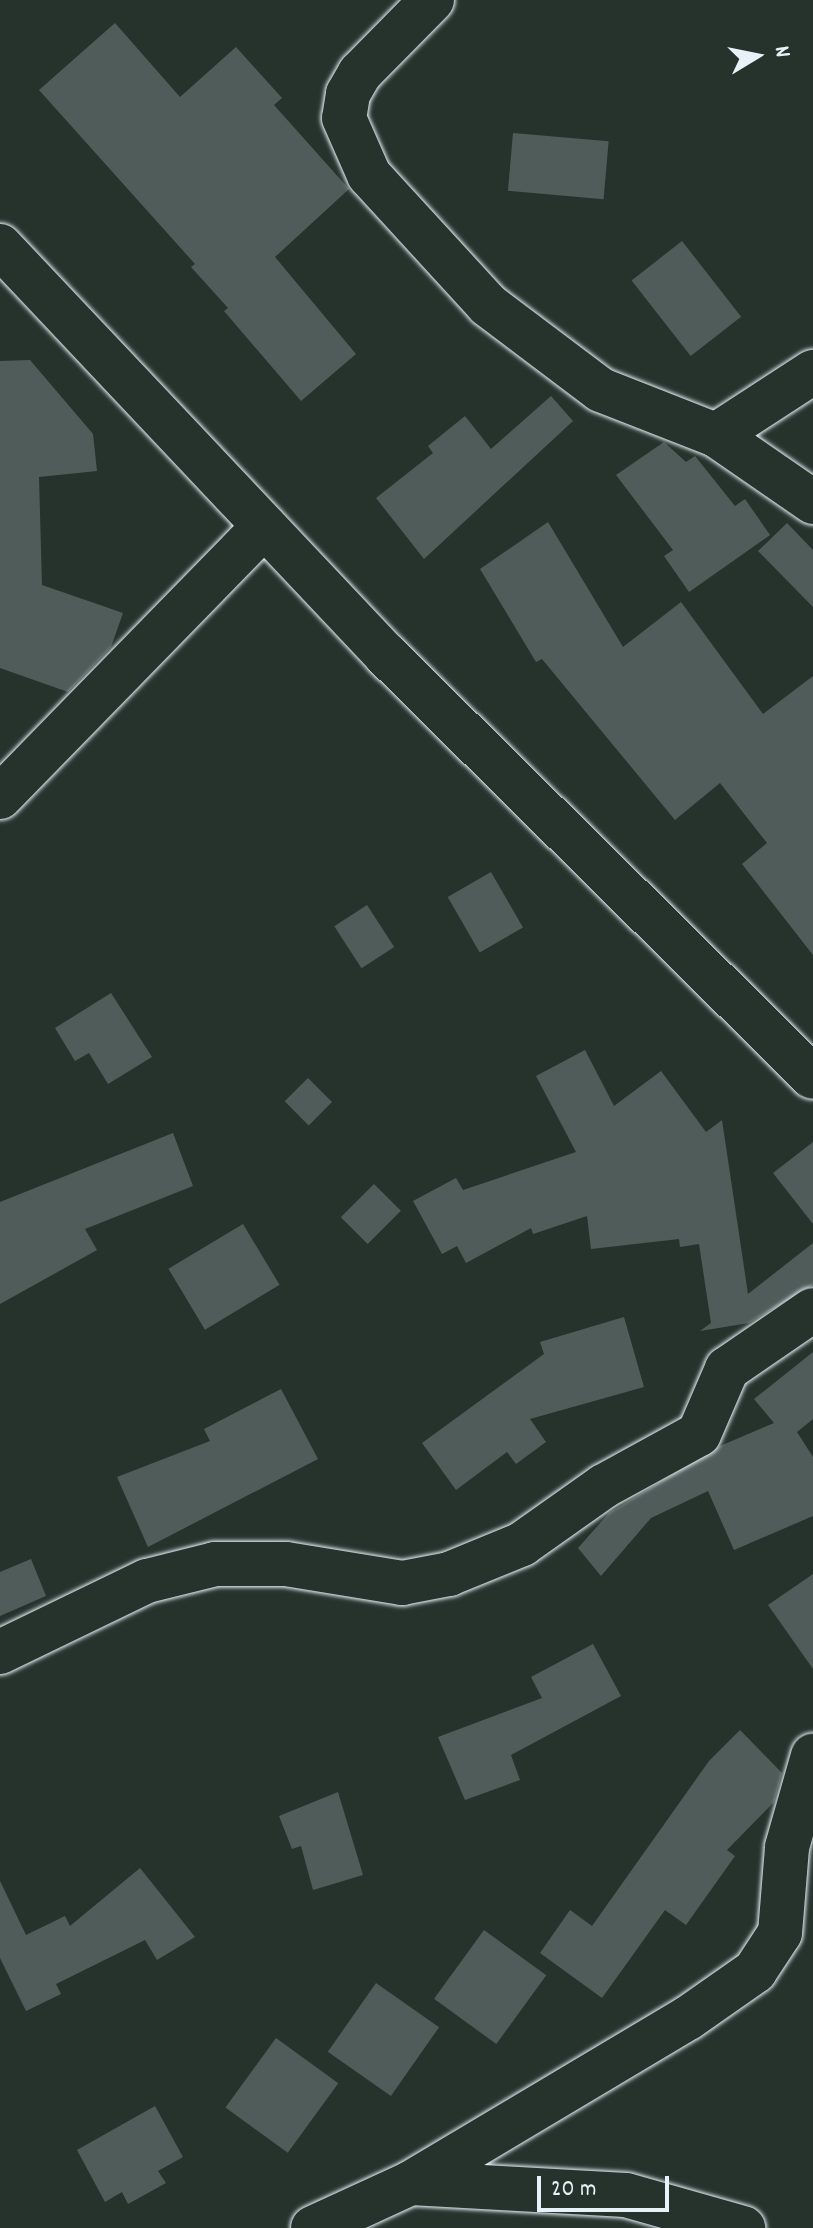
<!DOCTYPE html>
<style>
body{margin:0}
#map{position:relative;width:813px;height:2228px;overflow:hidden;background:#26332d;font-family:Dekko,sans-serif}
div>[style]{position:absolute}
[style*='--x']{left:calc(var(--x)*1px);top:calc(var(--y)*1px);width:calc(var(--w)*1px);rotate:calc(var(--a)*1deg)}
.building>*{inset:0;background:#505c59;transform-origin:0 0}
.roads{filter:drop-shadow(0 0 2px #e8f1f8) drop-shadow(0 0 2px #e8f1f8)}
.minor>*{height:44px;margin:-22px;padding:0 22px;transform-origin:22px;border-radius:22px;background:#26332d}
span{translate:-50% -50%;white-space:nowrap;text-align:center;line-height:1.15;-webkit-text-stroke:6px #26332d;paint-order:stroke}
.north{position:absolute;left:717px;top:16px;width:80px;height:80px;-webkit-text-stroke:6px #26332d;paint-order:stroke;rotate:80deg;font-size:22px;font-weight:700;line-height:32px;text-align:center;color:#e8f1f8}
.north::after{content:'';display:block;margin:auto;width:28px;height:36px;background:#e8f1f8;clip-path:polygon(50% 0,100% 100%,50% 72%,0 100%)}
.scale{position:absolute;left:537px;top:2176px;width:132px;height:36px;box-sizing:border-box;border:4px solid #e8f1f8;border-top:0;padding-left:10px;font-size:24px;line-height:28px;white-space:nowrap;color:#e8f1f8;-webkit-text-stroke:6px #26332d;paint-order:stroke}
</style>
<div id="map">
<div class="building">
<i style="clip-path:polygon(115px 23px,180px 97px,236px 47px,282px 98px,274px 105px,349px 189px,275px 257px,356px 354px,301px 401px,224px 311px,228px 308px,191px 267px,195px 264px,39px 90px)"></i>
<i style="left:513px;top:133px;width:96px;height:58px;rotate:5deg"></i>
<i style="left:682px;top:241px;width:96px;height:64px;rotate:52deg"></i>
<i style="clip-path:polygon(30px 360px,93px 434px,97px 471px,39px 477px,42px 585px,123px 613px,111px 647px,68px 692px,0 668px,0 361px)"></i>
<i style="clip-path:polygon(551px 396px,573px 421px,424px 559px,376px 498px,433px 453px,428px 446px,465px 416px,491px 449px)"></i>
<i style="clip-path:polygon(664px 442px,686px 462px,695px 456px,735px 506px,745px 499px,770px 535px,689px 592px,664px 556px,673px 550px,616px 475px)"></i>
<i style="clip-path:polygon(548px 522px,623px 647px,681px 602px,763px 714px,813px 676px,813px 955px,742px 864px,767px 843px,720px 783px,675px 820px,542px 659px,536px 662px,480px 569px)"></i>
<i style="clip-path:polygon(787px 523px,813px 550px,813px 607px,758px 551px)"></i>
<i style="left:491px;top:872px;width:64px;height:50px;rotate:60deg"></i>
<i style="left:367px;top:905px;width:50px;height:39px;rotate:57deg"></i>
<i style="clip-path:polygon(111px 993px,152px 1057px,108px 1084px,89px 1053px,75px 1061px,55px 1028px)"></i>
<i style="clip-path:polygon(585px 1050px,614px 1106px,661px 1071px,706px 1132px,722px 1120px,748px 1294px,813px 1243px,813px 1285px,749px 1323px,700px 1331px,711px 1323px,699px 1244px,680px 1247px,679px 1239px,591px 1249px,587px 1216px,533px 1234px,531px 1228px,466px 1263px,457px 1246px,442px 1254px,413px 1201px,456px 1178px,463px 1190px,576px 1152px,536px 1076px)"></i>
<i style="left:308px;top:1078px;width:34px;height:33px;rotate:45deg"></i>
<i style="clip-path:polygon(173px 1133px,193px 1186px,85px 1229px,97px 1250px,0 1304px,0 1202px)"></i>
<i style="clip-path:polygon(813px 1142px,813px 1224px,773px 1173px)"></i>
<i style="left:374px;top:1184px;width:38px;height:47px;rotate:45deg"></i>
<i style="left:243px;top:1224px;width:71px;height:87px;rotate:59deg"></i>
<i style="clip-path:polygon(624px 1317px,644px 1387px,530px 1419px,546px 1442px,516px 1464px,507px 1452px,456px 1490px,422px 1443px,544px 1354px,540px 1342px)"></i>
<i style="clip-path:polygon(813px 1352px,813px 1419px,797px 1432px,813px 1457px,813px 1516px,734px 1550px,708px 1491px,651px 1518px,601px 1576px,578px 1548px,609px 1513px,720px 1446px,774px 1423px,754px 1399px)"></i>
<i style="clip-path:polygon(281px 1389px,318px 1459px,148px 1547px,117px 1477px,210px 1441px,204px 1429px)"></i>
<i style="clip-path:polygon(31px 1559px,46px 1596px,0 1616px,0 1572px)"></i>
<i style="clip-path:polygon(813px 1574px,813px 1669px,768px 1605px)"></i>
<i style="clip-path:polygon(593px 1644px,621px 1696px,511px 1755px,520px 1780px,465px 1800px,438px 1737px,542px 1698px,531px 1677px)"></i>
<i style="clip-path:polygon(740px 1730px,782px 1773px,774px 1802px,727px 1850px,735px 1856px,686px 1925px,665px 1910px,602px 1998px,540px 1953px,570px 1910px,592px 1926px,709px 1761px)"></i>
<i style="clip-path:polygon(338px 1792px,363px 1875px,313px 1890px,301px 1846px,292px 1849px,279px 1816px)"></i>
<i style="clip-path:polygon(140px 1868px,195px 1937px,157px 1960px,145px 1940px,56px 1984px,61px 1994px,26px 2011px,0 1958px,0 1881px,26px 1935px,65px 1916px,70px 1926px)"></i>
<i style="left:484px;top:1930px;width:77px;height:85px;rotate:36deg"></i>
<i style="left:376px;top:1983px;width:77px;height:84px;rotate:35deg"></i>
<i style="left:276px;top:2038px;width:77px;height:86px;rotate:36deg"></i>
<i style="clip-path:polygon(155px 2106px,183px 2157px,158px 2171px,166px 2183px,128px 2204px,122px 2192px,105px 2202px,77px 2150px)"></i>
</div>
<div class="roads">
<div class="minor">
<i style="--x:432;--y:0;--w:103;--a:134.6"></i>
<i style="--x:360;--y:73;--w:24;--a:120"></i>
<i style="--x:348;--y:94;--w:24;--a:99"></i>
<i style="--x:344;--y:118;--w:62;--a:66.3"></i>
<i style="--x:369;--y:175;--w:176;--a:47.5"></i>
<i style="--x:488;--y:305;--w:141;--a:37"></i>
<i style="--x:601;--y:390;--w:123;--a:21.4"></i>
<i style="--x:716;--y:435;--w:118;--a:34.6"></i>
<i style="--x:0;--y:246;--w:562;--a:46.66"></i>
<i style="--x:386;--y:655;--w:600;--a:44.66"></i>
<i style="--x:716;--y:435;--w:116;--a:-33"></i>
<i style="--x:0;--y:797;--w:378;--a:-45.7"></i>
<i style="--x:0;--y:1652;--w:163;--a:-25.8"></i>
<i style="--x:147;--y:1581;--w:70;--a:-14"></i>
<i style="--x:215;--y:1564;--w:71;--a:0"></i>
<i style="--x:286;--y:1564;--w:118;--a:9.3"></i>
<i style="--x:402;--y:1583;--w:48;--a:-10.8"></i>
<i style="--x:449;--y:1574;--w:79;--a:-22.3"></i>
<i style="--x:522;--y:1544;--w:100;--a:-35.3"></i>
<i style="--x:604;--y:1486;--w:108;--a:-28.7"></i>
<i style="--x:699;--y:1434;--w:71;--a:-66.7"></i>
<i style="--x:727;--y:1369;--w:104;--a:-34.5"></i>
<i style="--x:411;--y:2183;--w:215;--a:3.2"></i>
<i style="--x:626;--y:2195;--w:122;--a:15.8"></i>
<i style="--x:313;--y:2228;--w:108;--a:-24.7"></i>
<i style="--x:411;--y:2183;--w:322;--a:-30.8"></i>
<i style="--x:688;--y:2018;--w:82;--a:-35"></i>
<i style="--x:755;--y:1971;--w:45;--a:-56.7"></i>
<i style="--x:780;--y:1933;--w:86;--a:-85.3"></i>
<i style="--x:787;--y:1847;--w:95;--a:-74.1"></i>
</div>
</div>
<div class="north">N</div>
<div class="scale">20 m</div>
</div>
